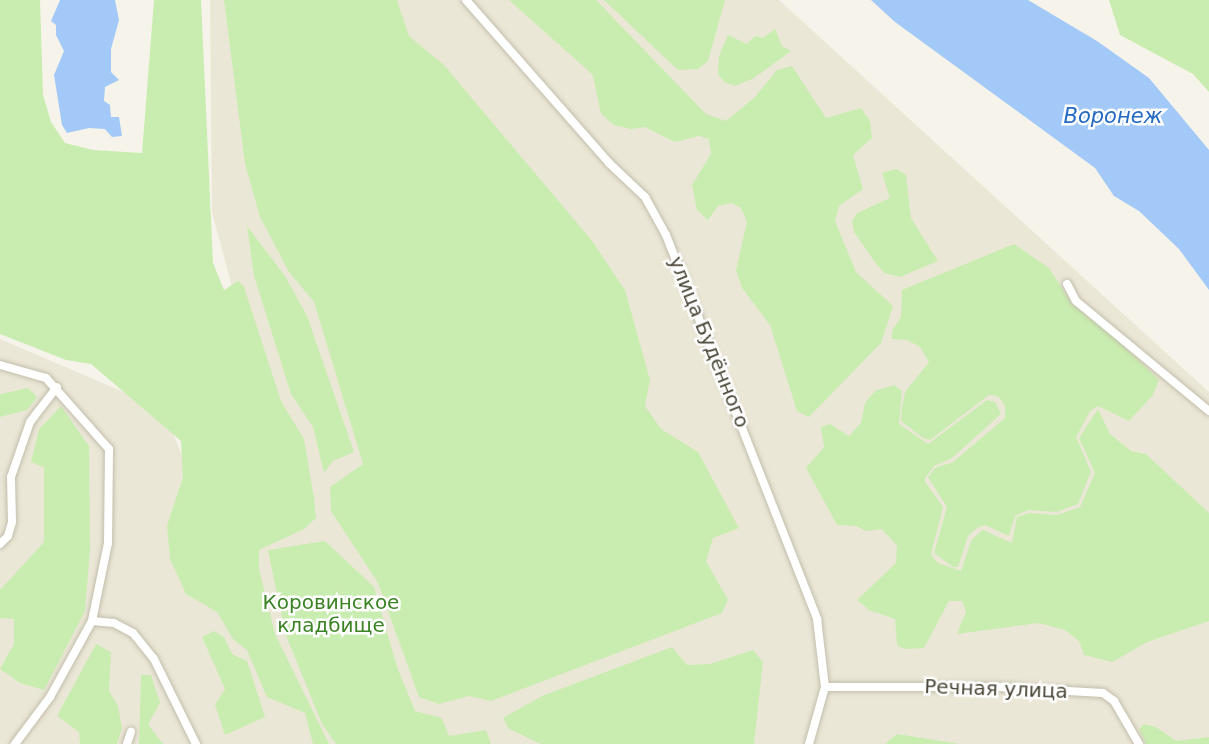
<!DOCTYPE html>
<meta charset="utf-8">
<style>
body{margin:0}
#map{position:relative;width:1209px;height:744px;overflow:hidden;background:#f6f4ea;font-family:"DejaVu Sans",sans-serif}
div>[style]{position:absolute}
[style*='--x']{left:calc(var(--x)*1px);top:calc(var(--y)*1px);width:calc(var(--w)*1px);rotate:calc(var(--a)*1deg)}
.residential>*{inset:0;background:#ebe7d7}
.green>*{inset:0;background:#c9edb0}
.water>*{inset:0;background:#a2c9f7}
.roads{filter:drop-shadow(0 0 2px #c3beab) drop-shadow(0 0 2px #c3beab)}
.minor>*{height:8px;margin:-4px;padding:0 4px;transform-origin:4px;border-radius:4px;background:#fff}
span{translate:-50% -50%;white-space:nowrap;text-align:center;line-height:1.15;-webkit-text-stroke:5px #fff;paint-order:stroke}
.street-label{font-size:20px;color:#4b4637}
.park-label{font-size:20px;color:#3b8324}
.water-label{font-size:21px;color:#256ac2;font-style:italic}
</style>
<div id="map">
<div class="residential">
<i style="clip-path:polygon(210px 0,779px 0,1209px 392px,1209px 744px,0 744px,0 339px,163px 409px,223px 555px,296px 526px,212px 212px)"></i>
</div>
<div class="green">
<i style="clip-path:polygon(0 0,40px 0,43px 95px,51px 122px,65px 143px,93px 150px,142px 153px,154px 0,201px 0,213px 263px,224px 290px,238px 281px,244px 287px,281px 401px,304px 439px,314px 498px,316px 518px,304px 529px,259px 550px,259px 569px,275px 634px,329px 744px,313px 744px,305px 713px,267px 697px,247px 650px,233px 639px,217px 612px,186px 594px,170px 559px,167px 526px,183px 477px,181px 441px,91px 364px,66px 360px,0 334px)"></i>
<i style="clip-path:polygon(224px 0,397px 0,409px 36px,444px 65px,593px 242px,625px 290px,650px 380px,645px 406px,661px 429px,698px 452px,739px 528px,713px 538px,706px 561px,728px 600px,722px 613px,491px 701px,469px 696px,439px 704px,419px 697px,378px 583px,331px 511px,330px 487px,363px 464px,314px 302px,289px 272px,260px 217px,245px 164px)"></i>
<i style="clip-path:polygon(509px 0,596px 0,706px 114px,726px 121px,755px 97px,777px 70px,792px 66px,826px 118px,861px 108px,870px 121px,872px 138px,853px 155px,863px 189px,839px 206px,835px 221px,856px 272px,893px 306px,881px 343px,809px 417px,797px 411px,770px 325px,742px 288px,736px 270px,747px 222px,741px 208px,732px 203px,718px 206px,708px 220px,697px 210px,692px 185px,711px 154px,709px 139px,699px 136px,675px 142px,645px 127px,631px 129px,614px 125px,601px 114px,593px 75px)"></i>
<i style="clip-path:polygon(604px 0,725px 0,708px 61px,698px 69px,678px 70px)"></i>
<i style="clip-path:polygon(1109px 0,1209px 0,1209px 92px,1193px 74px,1120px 35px)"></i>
<i style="clip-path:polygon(775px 29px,782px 46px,791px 51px,754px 78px,735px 86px,724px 82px,718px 74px,719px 56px,728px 35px,747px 44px,755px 36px,763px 38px)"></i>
<i style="clip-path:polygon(896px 169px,906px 175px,911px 218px,938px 261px,900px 277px,884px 273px,874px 261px,854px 232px,852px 221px,857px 213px,890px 198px,882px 173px)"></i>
<i style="clip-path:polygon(247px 226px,285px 276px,307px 316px,354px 452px,333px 461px,324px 473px,313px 427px,291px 394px,254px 276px)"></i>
<i style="clip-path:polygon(1014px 244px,1049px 268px,1072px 304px,1112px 335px,1159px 380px,1153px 395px,1129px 421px,1098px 406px,1090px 411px,1076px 437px,1091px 472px,1078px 504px,1056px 512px,1028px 510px,1015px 516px,1009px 536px,985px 525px,977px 528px,968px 536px,958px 567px,953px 567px,934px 553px,947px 507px,928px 477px,935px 468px,953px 462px,1005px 418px,1005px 406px,998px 396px,989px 395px,930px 440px,923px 438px,901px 421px,902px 407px,905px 392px,929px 362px,920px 347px,907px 340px,892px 339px,892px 331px,901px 317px,902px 290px)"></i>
<i style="clip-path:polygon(894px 385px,902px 391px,899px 424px,928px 444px,987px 400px,995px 402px,1001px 414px,952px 458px,934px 466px,924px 480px,943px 507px,931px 555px,938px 563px,961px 571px,972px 539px,983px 530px,1012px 543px,1017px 517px,1029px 513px,1057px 515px,1080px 507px,1095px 473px,1079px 438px,1098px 409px,1110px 434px,1131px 451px,1146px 454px,1209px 513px,1209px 621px,1147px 642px,1112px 662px,1084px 655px,1079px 641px,1065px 630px,1038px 623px,957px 634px,966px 612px,962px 601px,949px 601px,924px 648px,904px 649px,897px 645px,895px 619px,869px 610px,857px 600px,896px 563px,897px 546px,882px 529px,866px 531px,856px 526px,837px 525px,806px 468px,824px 447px,821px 427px,830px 424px,849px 436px,861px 423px,865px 403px,875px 391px)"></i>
<i style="clip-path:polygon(28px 388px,37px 397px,27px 410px,0 417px,0 394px)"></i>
<i style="clip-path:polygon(61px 406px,89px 446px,90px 550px,85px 611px,44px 690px,20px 683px,0 669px,14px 644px,14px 619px,0 618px,0 590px,44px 542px,44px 467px,31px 462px,39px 429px)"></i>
<i style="clip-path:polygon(325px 541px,374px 587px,397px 667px,415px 711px,442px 718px,449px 736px,486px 730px,491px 744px,336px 744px,322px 724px,285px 633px,268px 550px)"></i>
<i style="clip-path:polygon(214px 631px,224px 637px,232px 654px,247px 661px,265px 717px,225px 735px,215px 705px,225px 689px,202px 637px)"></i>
<i style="clip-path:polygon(96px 644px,111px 652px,109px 691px,118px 706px,122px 728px,117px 744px,80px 744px,79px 732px,57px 716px)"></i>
<i style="clip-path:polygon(672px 647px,687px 665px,710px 664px,753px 650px,763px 662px,754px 744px,541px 744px,509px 729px,503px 718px,542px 696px)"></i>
<i style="clip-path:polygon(141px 675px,151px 675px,160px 703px,148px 724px,163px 744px,139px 744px)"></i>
<i style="clip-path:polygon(1144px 724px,1156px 727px,1176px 741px,1209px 737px,1209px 744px,1146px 744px,1139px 729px)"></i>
<i style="clip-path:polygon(897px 734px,960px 744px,885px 744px)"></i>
</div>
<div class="water">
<i style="clip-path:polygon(60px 0,115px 0,119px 20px,111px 49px,111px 72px,119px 80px,105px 87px,104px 101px,110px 105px,111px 117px,119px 117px,122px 136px,112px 137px,105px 129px,89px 128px,67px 133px,62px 125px,54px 75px,64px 51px,56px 35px,56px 25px,51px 21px)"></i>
<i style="clip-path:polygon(871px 0,1028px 0,1097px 41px,1149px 78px,1209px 150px,1209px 290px,1179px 249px,1139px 211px,1114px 196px,1095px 168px,895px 22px)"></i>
</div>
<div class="roads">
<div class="minor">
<i style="--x:466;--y:0;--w:217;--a:48.7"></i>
<i style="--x:609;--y:163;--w:50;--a:43.4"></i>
<i style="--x:645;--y:197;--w:43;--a:61.1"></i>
<i style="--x:666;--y:235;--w:413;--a:68.5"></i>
<i style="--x:817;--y:619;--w:68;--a:83.3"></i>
<i style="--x:825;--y:687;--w:59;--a:105.7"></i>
<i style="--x:1067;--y:284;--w:19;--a:62"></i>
<i style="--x:1076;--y:301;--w:173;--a:39.6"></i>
<i style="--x:0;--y:365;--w:48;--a:15.8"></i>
<i style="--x:46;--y:378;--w:95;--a:48.4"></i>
<i style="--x:109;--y:449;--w:94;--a:90.6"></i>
<i style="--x:108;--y:543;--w:80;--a:101.6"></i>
<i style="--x:92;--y:621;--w:87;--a:118.9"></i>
<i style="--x:50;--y:697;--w:59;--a:126.7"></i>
<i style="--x:0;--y:544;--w:11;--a:-45"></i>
<i style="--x:8;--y:536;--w:15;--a:-74"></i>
<i style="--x:12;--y:522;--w:45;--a:-91.3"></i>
<i style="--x:11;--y:477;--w:58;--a:-70.9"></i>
<i style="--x:30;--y:422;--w:44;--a:-52.4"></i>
<i style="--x:92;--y:621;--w:22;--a:5"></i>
<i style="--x:114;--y:623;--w:21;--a:28"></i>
<i style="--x:133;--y:633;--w:33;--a:51"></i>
<i style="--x:154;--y:659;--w:95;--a:63.7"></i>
<i style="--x:825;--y:687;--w:173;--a:0"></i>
<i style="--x:998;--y:687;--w:105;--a:3.3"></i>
<i style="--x:1103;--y:693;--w:14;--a:36"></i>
<i style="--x:1114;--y:701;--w:50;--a:59.8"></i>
<i style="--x:127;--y:744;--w:13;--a:-72"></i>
</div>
</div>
<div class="street-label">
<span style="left:709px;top:342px;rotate:68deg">улица Будённого</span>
<span style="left:996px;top:689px;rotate:2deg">Речная улица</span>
</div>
<div class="park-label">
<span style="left:331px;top:614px">Коровинское<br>кладбище</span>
</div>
<div class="water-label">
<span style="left:1113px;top:116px">Воронеж</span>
</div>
</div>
